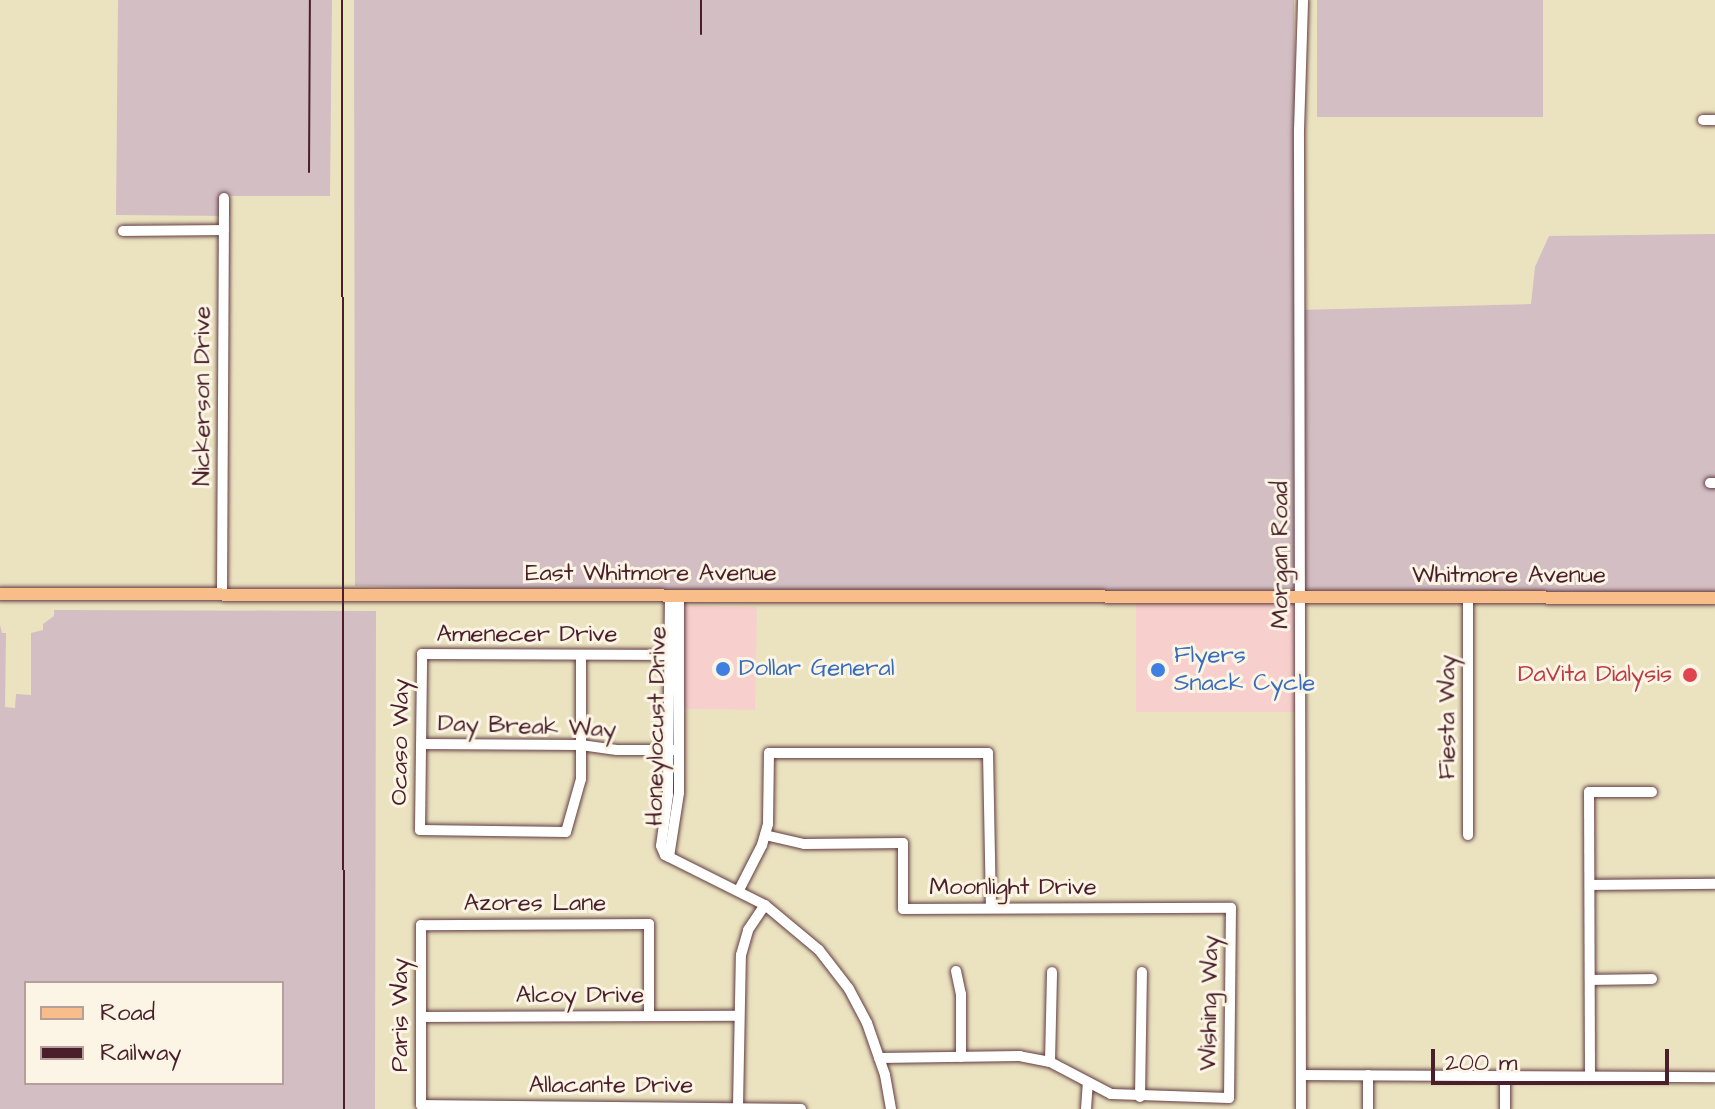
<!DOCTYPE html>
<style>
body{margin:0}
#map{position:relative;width:1715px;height:1109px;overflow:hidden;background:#ebe3c0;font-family:"Architects Daughter",sans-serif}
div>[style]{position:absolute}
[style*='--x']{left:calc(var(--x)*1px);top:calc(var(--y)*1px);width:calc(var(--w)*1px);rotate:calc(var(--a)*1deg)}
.built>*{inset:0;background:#f7d0cd;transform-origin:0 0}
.industrial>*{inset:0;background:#d2bec3;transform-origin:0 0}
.roads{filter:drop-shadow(0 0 2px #623c41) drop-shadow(0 0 2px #623c41)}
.minor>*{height:10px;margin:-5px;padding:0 5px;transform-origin:5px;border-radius:5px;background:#fff}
.major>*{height:12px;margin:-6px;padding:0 6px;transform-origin:6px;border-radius:6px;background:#f8bd89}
.rail>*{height:2px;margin:-1px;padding:0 1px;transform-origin:1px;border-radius:1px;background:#4a1f2b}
.dots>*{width:22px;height:22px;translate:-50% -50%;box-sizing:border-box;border:4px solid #fcf5e5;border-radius:50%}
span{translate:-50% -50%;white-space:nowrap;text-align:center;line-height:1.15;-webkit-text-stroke:6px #fcf5e5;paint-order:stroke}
.street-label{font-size:24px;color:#4a1f2b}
.shop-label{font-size:24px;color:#366cbe}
.left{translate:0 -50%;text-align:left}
.health-label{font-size:24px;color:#be3a42}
.right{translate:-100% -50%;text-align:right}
.legend{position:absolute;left:24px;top:981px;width:260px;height:104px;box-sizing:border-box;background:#fcf5e5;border:2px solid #b59f9b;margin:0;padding:10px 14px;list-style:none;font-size:24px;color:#4a1f2b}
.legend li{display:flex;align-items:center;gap:16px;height:40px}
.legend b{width:40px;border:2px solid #b59f9b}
.scale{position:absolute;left:1431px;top:1049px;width:238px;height:36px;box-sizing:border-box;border:4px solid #4a1f2b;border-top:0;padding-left:10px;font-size:24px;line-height:28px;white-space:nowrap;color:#4a1f2b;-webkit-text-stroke:6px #fcf5e5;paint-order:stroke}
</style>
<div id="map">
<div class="built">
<i style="left:1136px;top:603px;width:160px;height:109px"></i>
<i style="left:757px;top:607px;width:103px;height:83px;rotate:91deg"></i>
</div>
<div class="industrial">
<i style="clip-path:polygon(118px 0,332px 0,330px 196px,230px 196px,230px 216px,116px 215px)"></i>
<i style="clip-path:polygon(354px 0,1294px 0,1298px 310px,1531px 304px,1535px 267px,1549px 236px,1715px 234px,1715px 600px,820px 597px,355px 586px)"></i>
<i style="left:1317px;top:0;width:226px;height:117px"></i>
<i style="clip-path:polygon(evenodd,54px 610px,376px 611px,375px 1109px,0 1109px,0 625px,2px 633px,6px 633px,5px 707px,15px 708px,16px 694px,31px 695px,31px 633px,43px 630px,43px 624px,54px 616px,54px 610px,26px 983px,282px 983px,282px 1083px,26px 1083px,26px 983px)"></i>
</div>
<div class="roads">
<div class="minor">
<i style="--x:1703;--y:120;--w:12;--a:0"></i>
<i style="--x:123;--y:231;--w:101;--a:-0.6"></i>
<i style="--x:1710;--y:483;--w:5;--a:0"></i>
<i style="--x:222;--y:594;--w:396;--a:-89.7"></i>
<i style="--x:670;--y:596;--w:199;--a:90.6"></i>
<i style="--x:668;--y:795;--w:51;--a:97.8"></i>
<i style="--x:661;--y:846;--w:10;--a:66"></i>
<i style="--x:665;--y:855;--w:112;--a:26.6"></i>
<i style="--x:765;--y:905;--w:70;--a:39.8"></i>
<i style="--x:819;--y:950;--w:49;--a:52.4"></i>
<i style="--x:849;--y:989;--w:38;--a:62"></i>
<i style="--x:867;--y:1023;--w:55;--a:70.9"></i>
<i style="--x:885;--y:1075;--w:35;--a:80"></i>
<i style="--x:1468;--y:598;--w:237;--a:90"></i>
<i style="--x:581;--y:655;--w:124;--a:90"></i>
<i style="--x:581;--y:779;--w:55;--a:105.8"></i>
<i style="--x:566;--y:832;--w:146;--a:-179.2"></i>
<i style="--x:420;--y:830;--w:176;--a:-89.3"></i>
<i style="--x:422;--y:654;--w:257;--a:0.2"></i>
<i style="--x:421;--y:744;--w:160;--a:0.4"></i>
<i style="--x:581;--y:745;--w:36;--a:8"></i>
<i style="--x:617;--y:750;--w:58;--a:0"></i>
<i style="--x:765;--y:835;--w:40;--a:13"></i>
<i style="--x:804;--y:844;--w:99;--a:-0.6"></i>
<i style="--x:903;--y:843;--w:66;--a:90"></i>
<i style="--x:903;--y:909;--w:328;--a:-0.2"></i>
<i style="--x:1231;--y:908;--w:190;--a:90.6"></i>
<i style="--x:1229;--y:1098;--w:118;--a:-178.1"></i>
<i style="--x:1111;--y:1094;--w:69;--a:-152.3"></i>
<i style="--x:1050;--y:1062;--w:31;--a:-169"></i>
<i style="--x:1020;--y:1056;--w:141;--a:179.2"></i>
<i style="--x:669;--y:857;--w:65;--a:-81.1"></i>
<i style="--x:679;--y:793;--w:197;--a:-90"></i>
<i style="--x:1590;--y:885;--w:125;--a:-0.5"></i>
<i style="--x:739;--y:890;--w:51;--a:-62.9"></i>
<i style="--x:762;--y:845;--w:22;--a:-74"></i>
<i style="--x:768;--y:824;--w:71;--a:-89.2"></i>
<i style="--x:769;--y:753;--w:219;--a:0"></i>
<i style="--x:988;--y:753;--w:155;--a:88.9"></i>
<i style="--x:956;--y:971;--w:24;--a:78"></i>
<i style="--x:961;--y:994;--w:63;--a:90"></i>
<i style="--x:1590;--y:980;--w:62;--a:-0.9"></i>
<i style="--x:649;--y:1016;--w:92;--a:-90"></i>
<i style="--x:649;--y:924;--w:228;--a:179.7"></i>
<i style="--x:421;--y:925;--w:180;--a:90"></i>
<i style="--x:421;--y:1105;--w:380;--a:0.6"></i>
<i style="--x:421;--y:1017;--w:318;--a:-0.2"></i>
<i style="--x:1050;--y:1062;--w:90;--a:-88.7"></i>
<i style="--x:1301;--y:1075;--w:414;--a:0.3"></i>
<i style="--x:1368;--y:1075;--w:34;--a:90"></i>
<i style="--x:1505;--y:1076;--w:33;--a:90"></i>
<i style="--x:1590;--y:1077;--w:285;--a:-90.2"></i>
<i style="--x:1589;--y:792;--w:63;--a:0"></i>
<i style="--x:1140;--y:1097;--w:125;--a:-89.1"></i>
<i style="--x:738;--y:1106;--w:151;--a:-88.9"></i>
<i style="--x:741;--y:955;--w:26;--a:-74"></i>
<i style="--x:748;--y:930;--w:30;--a:-56"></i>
<i style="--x:1086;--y:1109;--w:26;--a:-86"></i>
<i style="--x:1301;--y:1109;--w:979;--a:-90.12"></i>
<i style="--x:1299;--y:130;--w:130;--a:-88.2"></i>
</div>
<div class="major">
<i style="--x:0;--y:594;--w:1715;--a:0.13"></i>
</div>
</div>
<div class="rail">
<i style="--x:342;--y:0;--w:1109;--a:89.9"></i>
<i style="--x:701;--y:0;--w:34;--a:90"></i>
<i style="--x:309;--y:172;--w:172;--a:-89.7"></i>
</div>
<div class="dots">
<i style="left:723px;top:669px;background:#3f7fe0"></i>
<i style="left:1158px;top:670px;background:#3f7fe0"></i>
<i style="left:1690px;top:675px;background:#e0444e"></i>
</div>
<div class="street-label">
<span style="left:203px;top:396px;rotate:-90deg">Nickerson Drive</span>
<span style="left:1281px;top:555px;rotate:-90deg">Morgan Road</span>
<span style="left:651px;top:574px">East Whitmore Avenue</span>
<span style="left:1509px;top:576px">Whitmore Avenue</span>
<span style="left:527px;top:635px">Amenecer Drive</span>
<span style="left:1448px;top:717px;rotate:-90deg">Fiesta Way</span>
<span style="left:657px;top:726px;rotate:-89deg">Honeylocust Drive</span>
<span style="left:527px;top:727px;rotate:2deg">Day Break Way</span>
<span style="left:401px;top:742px;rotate:-89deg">Ocaso Way</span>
<span style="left:1013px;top:888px">Moonlight Drive</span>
<span style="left:535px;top:904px">Azores Lane</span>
<span style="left:580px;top:996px">Alcoy Drive</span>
<span style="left:1210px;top:1003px;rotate:-89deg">Wishing Way</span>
<span style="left:401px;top:1015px;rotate:-90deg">Paris Way</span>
<span style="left:611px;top:1086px">Allacante Drive</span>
</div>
<div class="shop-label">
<span class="left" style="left:1174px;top:670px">Flyers<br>Snack Cycle</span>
<span class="left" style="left:739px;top:669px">Dollar General</span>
</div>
<div class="health-label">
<span class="right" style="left:1672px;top:675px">DaVita Dialysis</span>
</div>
<ul class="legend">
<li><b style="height:10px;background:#f8bd89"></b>Road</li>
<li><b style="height:10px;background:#4a1f2b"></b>Railway</li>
</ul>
<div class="scale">200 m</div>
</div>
